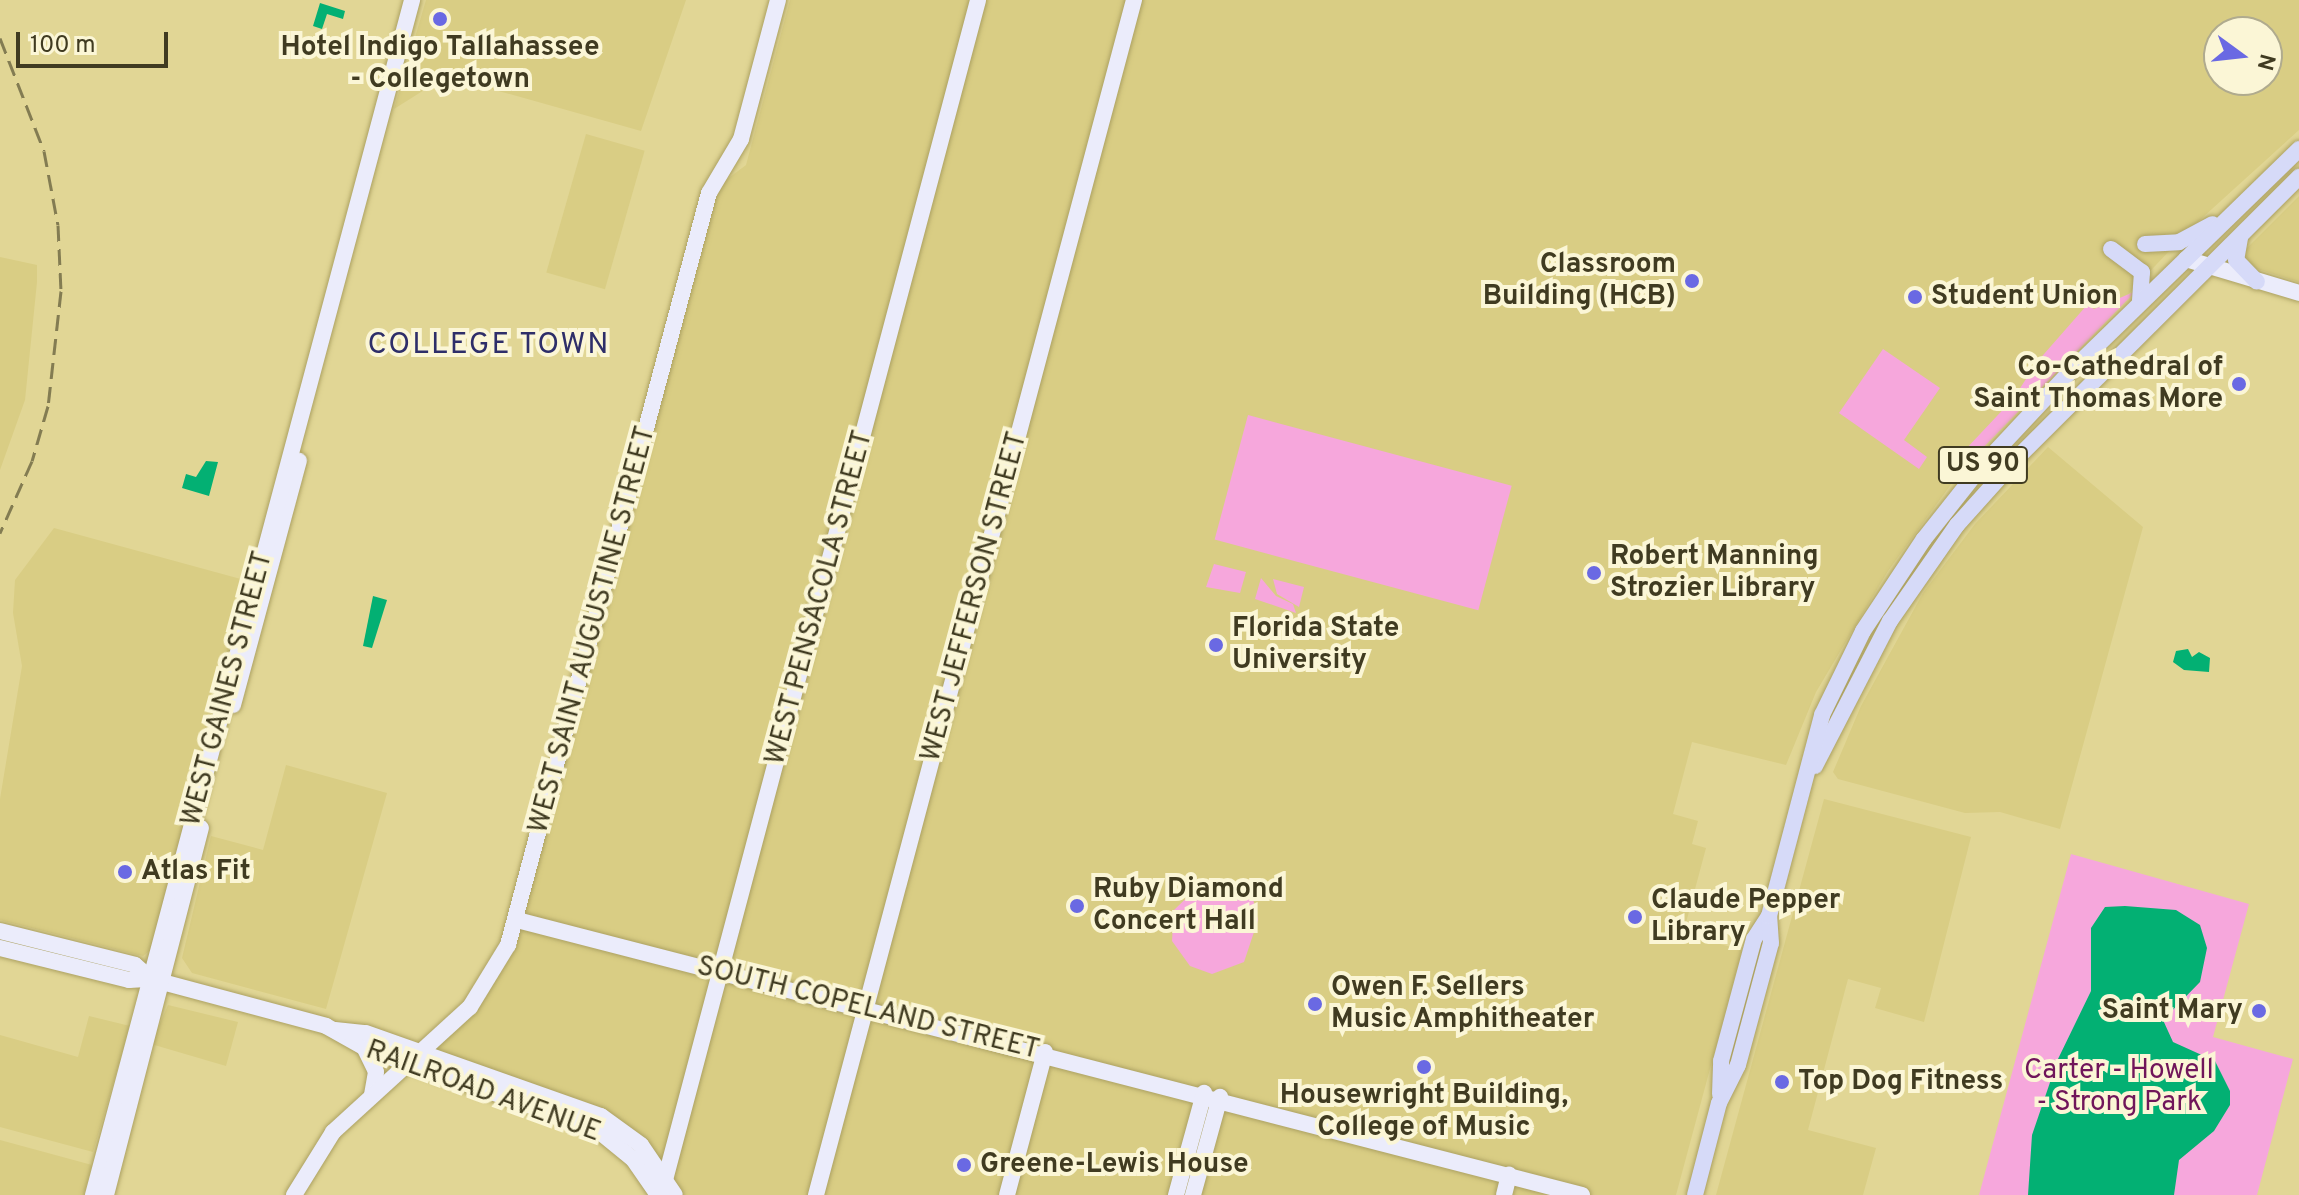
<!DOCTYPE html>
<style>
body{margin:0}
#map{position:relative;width:2299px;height:1195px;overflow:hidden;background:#e1d695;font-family:Overpass,sans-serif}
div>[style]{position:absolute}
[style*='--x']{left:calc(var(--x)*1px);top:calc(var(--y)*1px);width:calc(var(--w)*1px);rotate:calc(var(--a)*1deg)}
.built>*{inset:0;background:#d9cd84;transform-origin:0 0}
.green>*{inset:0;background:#f6a7dc;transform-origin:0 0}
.water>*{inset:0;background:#03b073}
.roads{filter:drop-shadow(0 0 2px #aca162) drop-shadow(0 0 2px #aca162)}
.secondary>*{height:16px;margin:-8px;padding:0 8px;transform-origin:8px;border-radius:8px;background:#ebecfb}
.primary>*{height:16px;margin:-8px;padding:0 8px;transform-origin:8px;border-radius:8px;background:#d6daf8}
.rail>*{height:3px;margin-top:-1.5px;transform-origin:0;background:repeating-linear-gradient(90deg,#837c52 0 16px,transparent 0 24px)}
.dots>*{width:22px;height:22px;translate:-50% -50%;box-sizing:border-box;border:4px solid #fbf6d6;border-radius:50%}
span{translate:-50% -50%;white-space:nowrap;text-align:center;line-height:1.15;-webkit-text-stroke:8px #fbf6d6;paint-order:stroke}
.shield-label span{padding:2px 6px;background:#fbf6d6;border:2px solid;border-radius:6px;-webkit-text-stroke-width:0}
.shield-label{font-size:26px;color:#403b21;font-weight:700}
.poi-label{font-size:28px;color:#403b21;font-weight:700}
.right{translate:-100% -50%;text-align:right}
.left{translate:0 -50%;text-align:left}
.street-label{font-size:28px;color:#403b21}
.park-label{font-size:28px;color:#70155a}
.neighbourhood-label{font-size:30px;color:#2e2e69;letter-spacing:2px}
.north{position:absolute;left:2203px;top:16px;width:80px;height:80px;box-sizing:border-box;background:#fbf6d6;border:2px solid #b0ab8e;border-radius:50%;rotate:105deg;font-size:22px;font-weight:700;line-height:32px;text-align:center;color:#403b21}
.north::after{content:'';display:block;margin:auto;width:28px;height:36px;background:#6a69e3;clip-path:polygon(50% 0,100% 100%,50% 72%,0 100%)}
.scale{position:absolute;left:16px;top:32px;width:152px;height:36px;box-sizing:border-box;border:4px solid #403b21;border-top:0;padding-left:10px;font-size:24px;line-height:28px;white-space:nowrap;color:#403b21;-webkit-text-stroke:6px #fbf6d6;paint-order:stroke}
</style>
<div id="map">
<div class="built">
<i style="clip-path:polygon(426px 0,686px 0,641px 131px,456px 79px,429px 87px,394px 109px)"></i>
<i style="clip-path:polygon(evenodd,790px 0,2299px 0,2299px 130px,2191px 228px,1960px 472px,1888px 571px,1816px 692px,1786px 765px,1692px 742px,1673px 814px,1698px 821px,1692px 844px,1706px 848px,1683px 934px,1742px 950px,1676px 1195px,675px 1195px,657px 1165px,420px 1052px,491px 978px,709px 193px,746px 165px,790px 0,2219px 32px,2267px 32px,2267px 80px,2219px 80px,2219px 32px)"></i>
<i style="left:586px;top:134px;width:61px;height:144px;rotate:16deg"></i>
<i style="clip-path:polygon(2299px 196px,2299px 282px,2251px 267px,2244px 251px)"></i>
<i style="clip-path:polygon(0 257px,37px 265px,37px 282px,25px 400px,0 470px)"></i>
<i style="clip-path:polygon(2048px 447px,2143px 527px,2060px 829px,2000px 812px,1965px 813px,1838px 779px,1833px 772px,1861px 706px,1923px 593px,1975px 524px)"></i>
<i style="clip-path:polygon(54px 528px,248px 581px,161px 918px,153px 948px,143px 956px,0 920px,0 799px,22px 666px,13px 613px,15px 580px)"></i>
<i style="clip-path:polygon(286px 765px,387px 793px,326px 1009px,192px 973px,182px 958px,211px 836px,263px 850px)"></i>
<i style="clip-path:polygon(1824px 799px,1971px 837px,1924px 1022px,1875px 1008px,1881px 988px,1848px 979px,1808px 1130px,1876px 1148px,1863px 1195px,1716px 1195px)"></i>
<i style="clip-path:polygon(168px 1005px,238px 1022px,226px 1066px,151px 1044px)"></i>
<i style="clip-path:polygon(89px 1016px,130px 1026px,93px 1152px,0 1127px,0 1035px,78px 1057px)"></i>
<i style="clip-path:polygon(0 1140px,92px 1165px,84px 1195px,0 1195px)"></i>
</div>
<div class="green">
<i style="clip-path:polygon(2136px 291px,1973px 458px,1964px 451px,2013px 399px,2037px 362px,2087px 305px,2094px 309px)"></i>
<i style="clip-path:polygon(1883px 349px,1940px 388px,1904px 440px,1927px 457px,1919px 469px,1839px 413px)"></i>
<i style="left:1248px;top:415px;width:273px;height:129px;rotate:15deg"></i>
<i style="clip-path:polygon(1214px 564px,1246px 572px,1240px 593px,1206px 587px)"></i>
<i style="clip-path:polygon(1261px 578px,1276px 596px,1293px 604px,1296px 613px,1255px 599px)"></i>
<i style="clip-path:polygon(1273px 579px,1304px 587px,1299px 607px,1277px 594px)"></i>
<i style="clip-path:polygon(2071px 854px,2249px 904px,2213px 1037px,2293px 1059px,2257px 1195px,1979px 1195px)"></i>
<i style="clip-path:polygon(1223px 879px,1252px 895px,1258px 920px,1244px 962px,1212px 974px,1190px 966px,1172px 941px,1174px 910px,1202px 883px)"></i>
</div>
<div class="water">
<i style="clip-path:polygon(320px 3px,345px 11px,343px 19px,327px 14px,322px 29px,313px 26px)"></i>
<i style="clip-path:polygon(206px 461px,218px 462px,209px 496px,182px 488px,186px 474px,196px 477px)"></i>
<i style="clip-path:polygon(373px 596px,387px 600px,372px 648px,363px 646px)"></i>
<i style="clip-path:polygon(2188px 649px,2192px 657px,2199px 652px,2210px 658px,2209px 672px,2184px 670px,2173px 662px,2176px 651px)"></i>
<i style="clip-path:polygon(2125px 906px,2176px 910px,2200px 925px,2207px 948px,2200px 982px,2163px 1020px,2173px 1042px,2215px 1061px,2230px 1091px,2230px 1105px,2214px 1131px,2179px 1160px,2174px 1195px,2028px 1195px,2032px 1135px,2058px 1059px,2091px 991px,2091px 928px,2105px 907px)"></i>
</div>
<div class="roads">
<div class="secondary">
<i style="--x:2186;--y:259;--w:118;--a:16.7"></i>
<i style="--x:233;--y:705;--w:253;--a:-74.9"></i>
<i style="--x:517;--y:920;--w:1100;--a:14.48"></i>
<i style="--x:0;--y:931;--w:139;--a:14.1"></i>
<i style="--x:135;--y:965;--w:21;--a:41"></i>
<i style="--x:0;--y:948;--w:133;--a:13.9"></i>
<i style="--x:129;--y:980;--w:22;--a:-3"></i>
<i style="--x:151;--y:979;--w:181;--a:15"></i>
<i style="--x:326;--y:1026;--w:49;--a:29.2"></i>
<i style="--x:369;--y:1050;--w:239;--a:19"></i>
<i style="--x:595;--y:1128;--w:49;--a:39.2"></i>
<i style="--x:633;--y:1159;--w:44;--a:55.2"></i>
<i style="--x:335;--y:1030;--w:31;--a:6"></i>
<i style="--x:366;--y:1033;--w:249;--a:19.5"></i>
<i style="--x:601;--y:1116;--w:49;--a:35.9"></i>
<i style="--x:641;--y:1145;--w:60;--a:55.8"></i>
<i style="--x:365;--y:1049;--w:25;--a:64"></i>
<i style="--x:376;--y:1072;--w:23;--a:100"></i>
<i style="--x:93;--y:1195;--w:1237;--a:-75.05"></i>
<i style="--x:106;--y:1195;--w:379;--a:-75.5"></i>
<i style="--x:294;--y:1195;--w:74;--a:-58.2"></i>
<i style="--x:333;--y:1132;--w:185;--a:-42.4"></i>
<i style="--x:470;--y:1007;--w:73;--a:-58.5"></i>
<i style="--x:508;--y:945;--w:778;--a:-75.04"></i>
<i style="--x:709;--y:193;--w:63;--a:-59.3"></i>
<i style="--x:741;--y:139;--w:144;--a:-75.1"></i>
<i style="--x:661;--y:1195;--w:1236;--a:-75.14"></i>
<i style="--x:816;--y:1195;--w:1237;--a:-75.1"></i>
<i style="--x:1007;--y:1195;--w:148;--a:-75.1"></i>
<i style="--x:1176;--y:1195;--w:106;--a:-74.6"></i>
<i style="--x:1193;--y:1195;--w:102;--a:-74.6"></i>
<i style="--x:1504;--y:1195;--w:21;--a:-76"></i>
</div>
<div class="primary">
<i style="--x:2240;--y:238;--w:22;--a:100"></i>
<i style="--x:2236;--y:260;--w:30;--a:46"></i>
<i style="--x:2145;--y:244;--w:34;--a:-3"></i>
<i style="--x:2179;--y:242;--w:38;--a:-28"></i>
<i style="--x:2111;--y:249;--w:39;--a:37"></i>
<i style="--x:2142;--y:272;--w:31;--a:94"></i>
<i style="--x:1815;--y:766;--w:163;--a:-62.7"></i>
<i style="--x:1890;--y:621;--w:117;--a:-55.1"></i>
<i style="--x:1957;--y:525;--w:91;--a:-48.1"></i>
<i style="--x:2018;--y:457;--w:397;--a:-44.9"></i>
<i style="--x:1720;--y:1094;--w:33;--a:-88"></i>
<i style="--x:1721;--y:1061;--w:126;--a:-74.9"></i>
<i style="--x:1754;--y:939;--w:27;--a:-57"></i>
<i style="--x:1695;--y:1195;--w:95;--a:-75.4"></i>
<i style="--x:1719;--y:1103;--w:42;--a:-63.4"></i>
<i style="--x:1738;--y:1065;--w:126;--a:-74.9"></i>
<i style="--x:1771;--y:943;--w:27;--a:-94"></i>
<i style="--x:1769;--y:916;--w:208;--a:-75.2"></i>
<i style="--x:1822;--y:715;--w:93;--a:-64"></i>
<i style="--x:1863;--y:631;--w:110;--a:-56.5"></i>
<i style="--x:1924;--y:539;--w:92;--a:-51.6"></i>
<i style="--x:1981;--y:467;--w:130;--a:-46.9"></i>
<i style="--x:2070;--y:372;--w:320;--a:-44.2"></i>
</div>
</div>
<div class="rail">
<i style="--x:0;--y:38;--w:121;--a:68.7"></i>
<i style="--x:44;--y:151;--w:75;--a:79.3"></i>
<i style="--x:58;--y:225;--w:66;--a:87.4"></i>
<i style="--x:61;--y:291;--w:116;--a:96.4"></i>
<i style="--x:48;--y:406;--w:57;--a:106.2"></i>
<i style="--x:32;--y:461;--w:79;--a:114"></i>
</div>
<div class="dots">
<i style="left:440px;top:19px;background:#6a69e3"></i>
<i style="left:1692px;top:281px;background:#6a69e3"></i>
<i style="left:1915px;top:297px;background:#6a69e3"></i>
<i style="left:2239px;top:384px;background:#6a69e3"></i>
<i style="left:1594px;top:573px;background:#6a69e3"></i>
<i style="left:1216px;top:645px;background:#6a69e3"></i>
<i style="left:125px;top:872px;background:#6a69e3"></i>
<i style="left:1077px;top:906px;background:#6a69e3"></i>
<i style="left:1635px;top:917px;background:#6a69e3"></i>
<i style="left:1315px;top:1004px;background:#6a69e3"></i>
<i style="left:2259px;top:1011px;background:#6a69e3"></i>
<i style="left:1424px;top:1067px;background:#6a69e3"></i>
<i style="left:1782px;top:1082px;background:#6a69e3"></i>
<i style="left:964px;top:1165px;background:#6a69e3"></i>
</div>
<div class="shield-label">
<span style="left:1983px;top:465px">US 90</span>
</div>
<div class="poi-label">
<span style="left:440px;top:64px">Hotel Indigo Tallahassee<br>- Collegetown</span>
<span class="right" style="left:1676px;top:281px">Classroom<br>Building (HCB)</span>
<span class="left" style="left:1931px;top:297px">Student Union</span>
<span class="right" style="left:2223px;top:384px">Co-Cathedral of<br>Saint Thomas More</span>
<span class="left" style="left:1610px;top:573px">Robert Manning<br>Strozier Library</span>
<span class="left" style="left:1232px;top:645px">Florida State<br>University</span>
<span class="left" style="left:141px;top:872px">Atlas Fit</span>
<span class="left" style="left:1093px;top:906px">Ruby Diamond<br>Concert Hall</span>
<span class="left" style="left:1651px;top:917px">Claude Pepper<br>Library</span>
<span class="left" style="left:1331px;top:1004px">Owen F. Sellers<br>Music Amphitheater</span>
<span class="right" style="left:2243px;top:1011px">Saint Mary</span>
<span class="left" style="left:1798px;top:1082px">Top Dog Fitness</span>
<span style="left:1424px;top:1112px">Housewright Building,<br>College of Music</span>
<span class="left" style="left:980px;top:1165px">Greene-Lewis House</span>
</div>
<div class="street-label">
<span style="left:975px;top:597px;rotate:-75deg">WEST JEFFERSON STREET</span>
<span style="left:820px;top:598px;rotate:-75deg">WEST PENSACOLA STREET</span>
<span style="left:593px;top:630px;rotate:-75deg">WEST SAINT AUGUSTINE STREET</span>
<span style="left:228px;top:689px;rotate:-75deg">WEST GAINES STREET</span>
<span style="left:868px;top:1009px;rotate:14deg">SOUTH COPELAND STREET</span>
<span style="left:483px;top:1092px;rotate:20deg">RAILROAD AVENUE</span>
</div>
<div class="park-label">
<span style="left:2119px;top:1087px">Carter - Howell<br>- Strong Park</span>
</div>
<div class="neighbourhood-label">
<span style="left:489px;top:346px">COLLEGE TOWN</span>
</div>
<div class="north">N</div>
<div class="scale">100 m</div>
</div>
